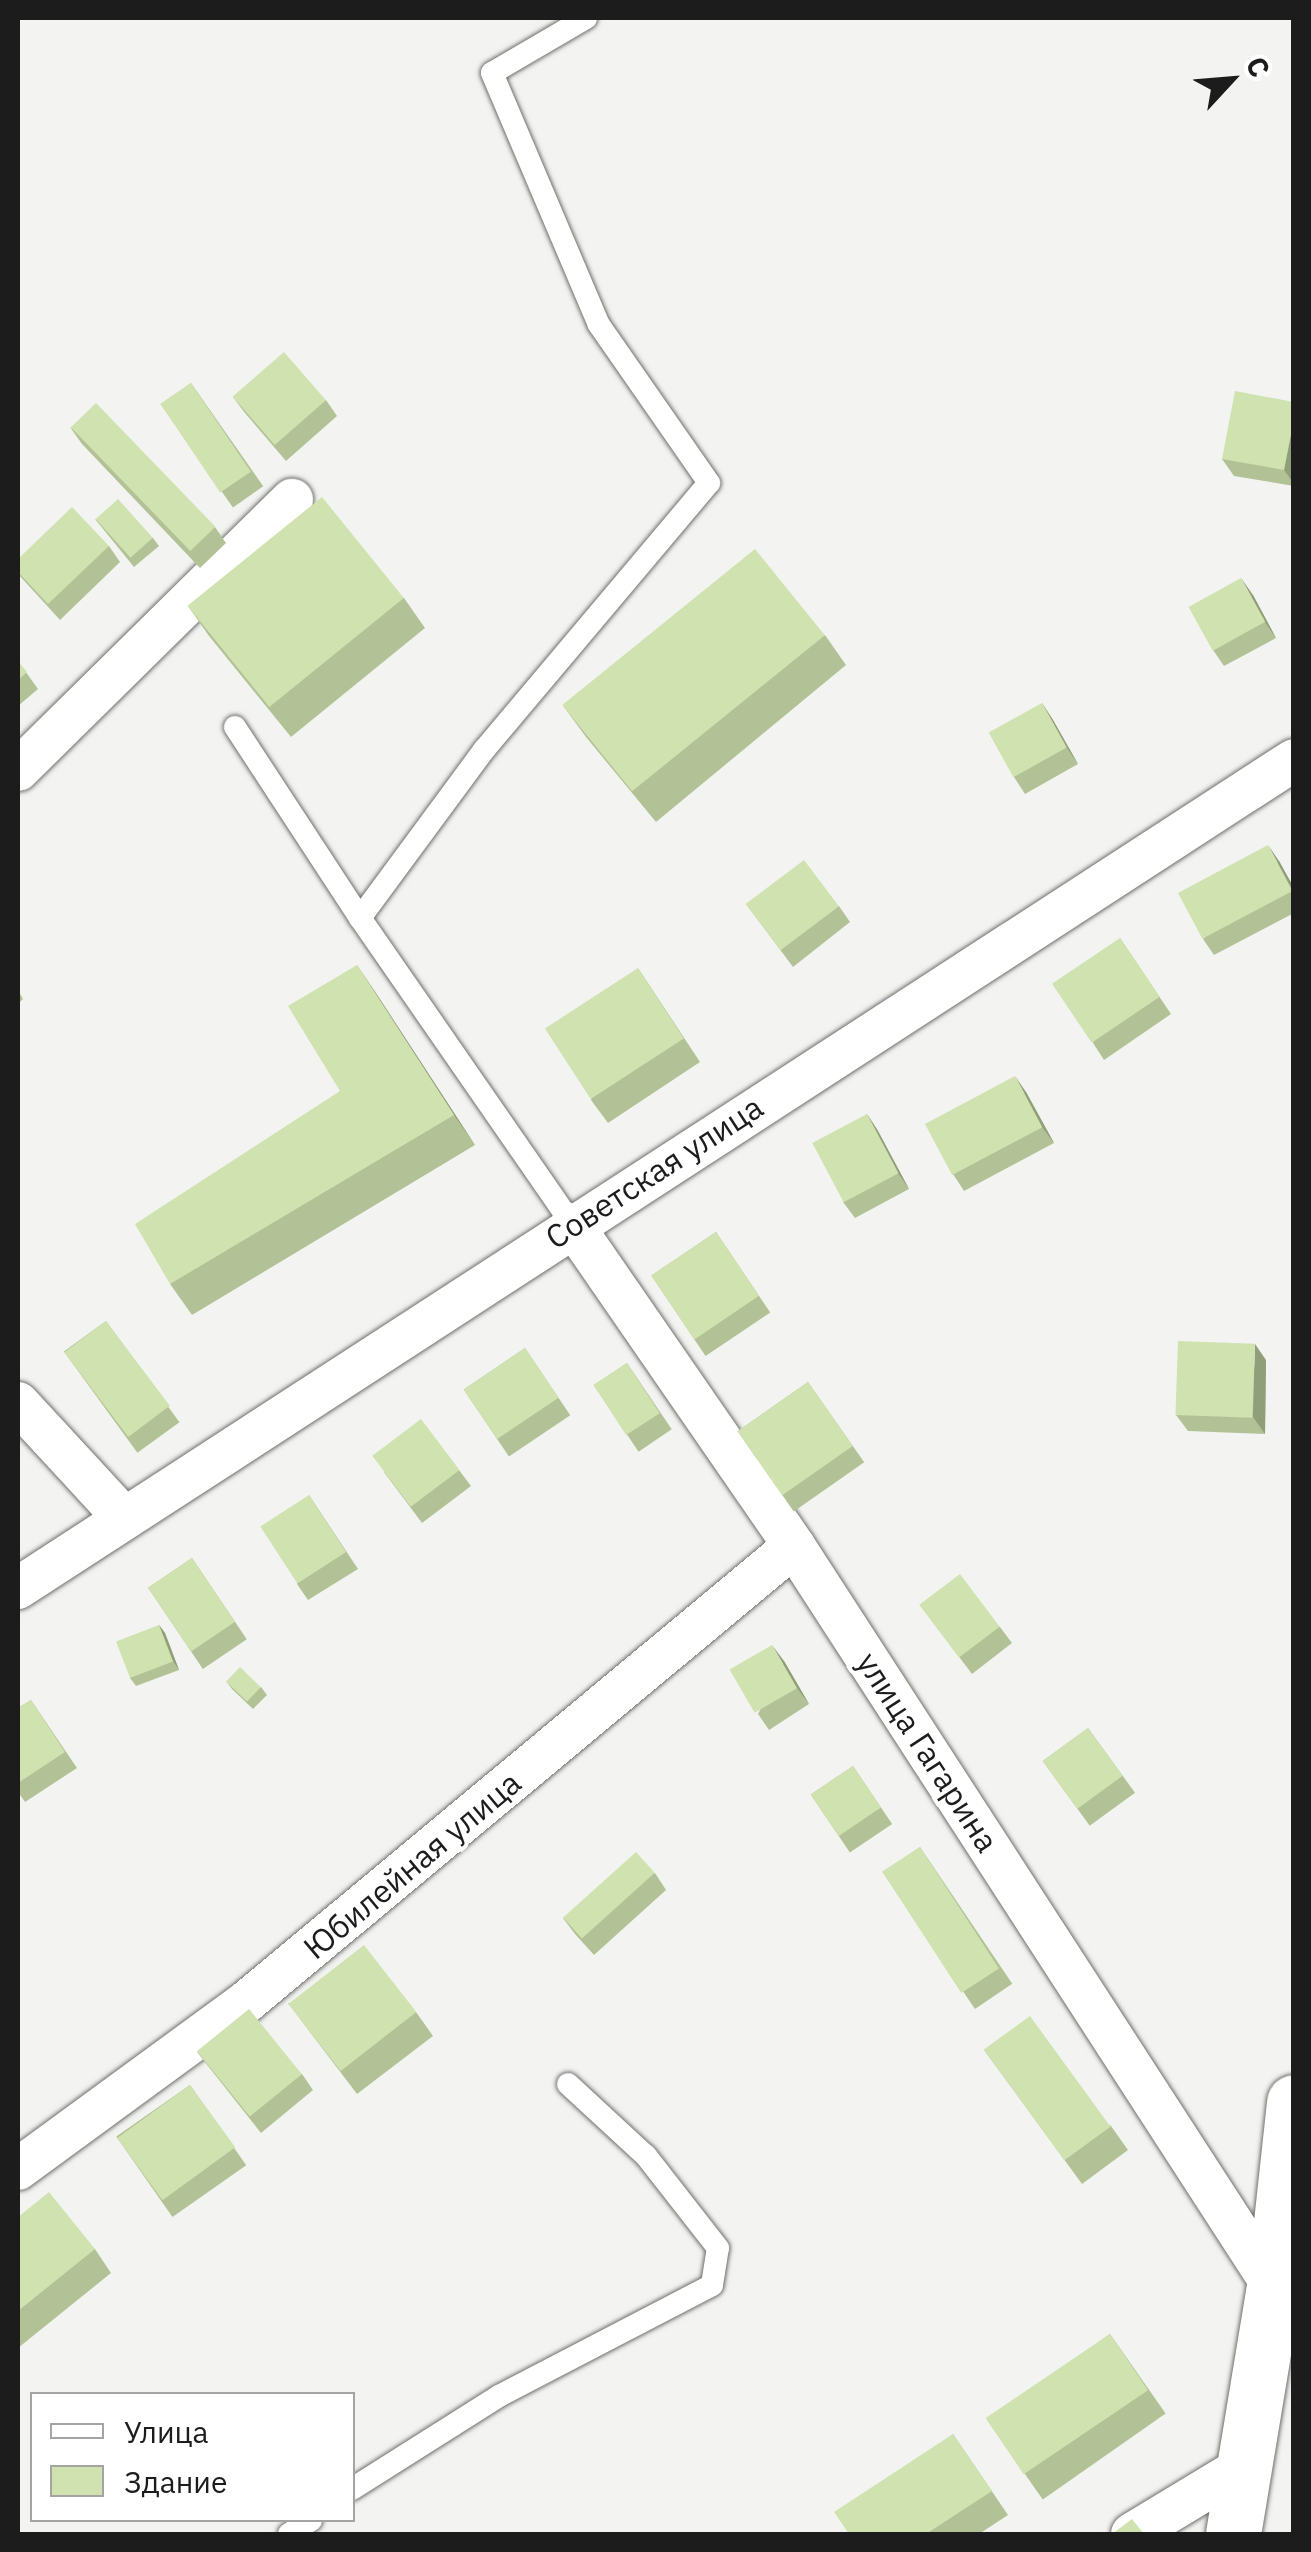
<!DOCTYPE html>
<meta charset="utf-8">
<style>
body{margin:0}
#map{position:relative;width:1311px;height:2552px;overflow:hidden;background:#f3f4f1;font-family:"IBM Plex Sans",sans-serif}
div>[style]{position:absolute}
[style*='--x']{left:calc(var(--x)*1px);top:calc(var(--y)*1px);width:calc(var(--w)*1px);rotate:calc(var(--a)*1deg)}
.roads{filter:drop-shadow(0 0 2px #6e706c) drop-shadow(0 0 2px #6e706c)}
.service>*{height:22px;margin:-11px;padding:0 11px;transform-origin:11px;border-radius:11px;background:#fff}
.minor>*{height:42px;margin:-21px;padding:0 21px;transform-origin:21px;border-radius:21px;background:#fff}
.tertiary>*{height:55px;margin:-27.5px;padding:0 27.5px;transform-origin:27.5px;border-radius:27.5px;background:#fff}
.wall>*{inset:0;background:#b2c296;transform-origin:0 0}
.shaded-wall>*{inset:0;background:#919e7a}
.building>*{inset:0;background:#cfe2af;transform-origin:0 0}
span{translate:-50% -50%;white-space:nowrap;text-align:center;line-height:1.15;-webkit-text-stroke:8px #fff;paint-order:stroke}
.street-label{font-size:32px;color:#1b1c1b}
.frame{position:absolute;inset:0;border:20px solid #1b1c1b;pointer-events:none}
.legend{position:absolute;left:30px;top:2392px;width:325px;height:130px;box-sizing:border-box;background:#fff;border:2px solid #a4a4a4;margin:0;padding:12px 18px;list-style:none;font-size:30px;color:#1b1c1b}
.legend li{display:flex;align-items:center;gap:20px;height:50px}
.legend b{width:50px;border:2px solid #a4a4a4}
.north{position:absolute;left:1181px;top:30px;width:100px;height:100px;-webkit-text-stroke:8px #fff;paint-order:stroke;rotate:64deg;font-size:28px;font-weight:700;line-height:40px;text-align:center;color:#1b1c1b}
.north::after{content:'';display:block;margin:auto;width:35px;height:45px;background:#1b1c1b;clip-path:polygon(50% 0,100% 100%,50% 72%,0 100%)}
</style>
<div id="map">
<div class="roads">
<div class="service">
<i style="--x:235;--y:727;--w:228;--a:56.8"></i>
<i style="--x:572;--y:1224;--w:372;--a:-124.7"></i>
<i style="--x:360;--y:918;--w:209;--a:-53.6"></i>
<i style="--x:484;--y:750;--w:349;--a:-49.9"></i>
<i style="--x:709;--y:483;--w:193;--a:-124.8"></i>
<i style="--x:599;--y:325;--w:274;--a:-113"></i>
<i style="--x:492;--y:73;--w:109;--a:-30.3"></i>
<i style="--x:352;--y:2489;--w:174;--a:-32.3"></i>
<i style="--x:499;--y:2396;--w:240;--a:-27.5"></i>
<i style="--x:712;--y:2285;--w:37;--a:-81"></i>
<i style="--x:718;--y:2248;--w:117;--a:-128"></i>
<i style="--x:646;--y:2156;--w:106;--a:-137.3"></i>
<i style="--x:289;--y:2534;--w:26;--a:-32"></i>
</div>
<div class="minor">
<i style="--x:18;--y:770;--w:385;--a:-44.6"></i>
<i style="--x:572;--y:1224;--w:391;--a:55.4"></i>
<i style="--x:794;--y:1546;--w:883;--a:57.07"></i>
<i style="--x:1274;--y:2287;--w:12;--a:-35"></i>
<i style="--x:18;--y:1403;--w:156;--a:47.3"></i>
<i style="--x:18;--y:1588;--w:1521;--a:-32.98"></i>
<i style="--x:18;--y:2169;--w:281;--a:-36.2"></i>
<i style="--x:245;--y:2003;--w:714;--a:-39.77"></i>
<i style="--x:1132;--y:2534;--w:130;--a:-31.1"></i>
</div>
<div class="tertiary">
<i style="--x:1233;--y:2534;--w:250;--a:-80.6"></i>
<i style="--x:1274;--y:2287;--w:186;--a:-83.8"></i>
</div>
</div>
<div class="wall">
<i style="left:191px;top:383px;width:126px;height:37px;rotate:55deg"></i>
<i style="clip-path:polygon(233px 397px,326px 400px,337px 416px,286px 461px,245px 413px)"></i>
<i style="clip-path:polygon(1294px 402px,1294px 486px,1234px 476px,1222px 459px)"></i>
<i style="clip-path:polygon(70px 427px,215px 527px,226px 543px,200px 568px,82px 444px)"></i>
<i style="clip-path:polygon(95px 519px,153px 538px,159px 546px,134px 567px)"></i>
<i style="clip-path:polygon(109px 546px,120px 562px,60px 620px,18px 574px,18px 559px)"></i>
<i style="clip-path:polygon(1253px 595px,1276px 638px,1224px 666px,1213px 650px)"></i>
<i style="clip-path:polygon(404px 598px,425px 628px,291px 737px,209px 636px,188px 606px)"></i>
<i style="clip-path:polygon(825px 635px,846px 665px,656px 822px,586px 737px,564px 707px)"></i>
<i style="clip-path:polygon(18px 661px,38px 689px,18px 706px)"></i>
<i style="clip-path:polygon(1042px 703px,1053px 720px,1078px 764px,1025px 794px,1014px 777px)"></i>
<i style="clip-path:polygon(1279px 861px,1294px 888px,1294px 913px,1214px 955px,1203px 939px)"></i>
<i style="clip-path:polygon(746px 904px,839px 906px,850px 922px,793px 967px)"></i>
<i style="clip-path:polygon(1120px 938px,1171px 1014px,1104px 1060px,1093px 1043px)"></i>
<i style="clip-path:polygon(357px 965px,475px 1145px,192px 1315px,170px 1284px,340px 1091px)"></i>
<i style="clip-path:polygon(638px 968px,700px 1062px,608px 1123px,591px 1100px)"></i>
<i style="clip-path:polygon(18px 990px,23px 999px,18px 1004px)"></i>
<i style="clip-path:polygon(1026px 1092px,1054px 1143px,964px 1191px,953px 1174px)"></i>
<i style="clip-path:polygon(867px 1114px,878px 1131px,909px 1189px,855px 1218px,843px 1202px)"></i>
<i style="left:716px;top:1232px;width:97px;height:78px;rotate:56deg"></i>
<i style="left:106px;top:1321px;width:125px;height:52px;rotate:54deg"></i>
<i style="left:525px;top:1348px;width:81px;height:74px;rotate:56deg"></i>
<i style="clip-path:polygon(1266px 1360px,1265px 1434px,1188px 1431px,1176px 1415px)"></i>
<i style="left:627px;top:1363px;width:80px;height:40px;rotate:56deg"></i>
<i style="left:808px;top:1382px;width:98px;height:86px;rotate:55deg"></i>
<i style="clip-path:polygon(459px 1470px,471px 1486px,422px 1523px,384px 1472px)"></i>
<i style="clip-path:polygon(309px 1495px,358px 1569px,308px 1600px,297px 1584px)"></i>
<i style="left:192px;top:1558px;width:98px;height:53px;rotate:56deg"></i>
<i style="clip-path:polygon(920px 1605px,1000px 1627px,1012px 1643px,972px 1674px)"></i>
<i style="clip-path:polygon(159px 1625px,165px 1633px,179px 1670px,136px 1686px,130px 1678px)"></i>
<i style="clip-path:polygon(784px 1661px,809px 1704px,769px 1730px,758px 1714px)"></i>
<i style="clip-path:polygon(226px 1681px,261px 1687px,267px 1695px,253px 1709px,232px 1689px)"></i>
<i style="clip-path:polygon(31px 1700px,77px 1768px,25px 1802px,18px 1792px,18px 1708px)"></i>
<i style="left:1088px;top:1728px;width:80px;height:56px;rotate:54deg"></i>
<i style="left:853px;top:1766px;width:70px;height:51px;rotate:56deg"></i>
<i style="left:920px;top:1847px;width:165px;height:45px;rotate:56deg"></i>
<i style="clip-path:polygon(655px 1873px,666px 1890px,594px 1955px,575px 1934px,563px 1918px)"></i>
<i style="clip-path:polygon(288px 2003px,416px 2012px,433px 2036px,357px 2094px)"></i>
<i style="clip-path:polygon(984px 2050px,1111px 2126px,1128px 2150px,1082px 2184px)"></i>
<i style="clip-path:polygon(197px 2052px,302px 2074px,313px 2090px,261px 2133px)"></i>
<i style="left:190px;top:2085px;width:98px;height:90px;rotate:55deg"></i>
<i style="clip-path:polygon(18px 2217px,95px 2249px,111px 2273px,18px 2348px)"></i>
<i style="left:1110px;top:2334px;width:97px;height:150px;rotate:55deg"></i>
<i style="clip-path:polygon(953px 2434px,1008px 2515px,979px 2534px,849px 2534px)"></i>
</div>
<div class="shaded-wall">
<i style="clip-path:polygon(1294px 419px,1294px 484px,1284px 470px)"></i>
<i style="clip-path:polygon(1241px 578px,1253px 595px,1276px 638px,1265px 622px)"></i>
<i style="clip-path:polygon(1042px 703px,1053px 720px,1078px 764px,1067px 748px)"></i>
<i style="clip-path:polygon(1268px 845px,1279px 861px,1294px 888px,1294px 893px)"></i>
<i style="clip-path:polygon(357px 965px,378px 996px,475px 1145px,454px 1115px)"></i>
<i style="clip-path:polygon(1015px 1076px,1026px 1092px,1054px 1143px,1042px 1127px)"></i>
<i style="clip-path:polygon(867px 1114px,878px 1131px,909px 1189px,898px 1173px)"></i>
<i style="clip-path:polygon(1255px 1344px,1266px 1360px,1265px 1434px,1253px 1417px)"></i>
<i style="clip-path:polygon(159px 1625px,165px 1633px,179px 1670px,173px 1661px)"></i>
<i style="clip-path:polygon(772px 1645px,784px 1661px,809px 1704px,797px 1688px)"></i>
</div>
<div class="building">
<i style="left:284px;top:352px;width:64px;height:68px;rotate:49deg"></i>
<i style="left:191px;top:383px;width:107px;height:37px;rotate:56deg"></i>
<i style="clip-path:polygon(1235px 391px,1294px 402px,1294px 419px,1284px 470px,1222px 459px)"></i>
<i style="left:96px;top:403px;width:172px;height:35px;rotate:46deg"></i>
<i style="left:322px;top:497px;width:130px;height:173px;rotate:51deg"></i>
<i style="left:118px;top:499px;width:52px;height:30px;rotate:48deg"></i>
<i style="clip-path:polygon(72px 507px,109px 546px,48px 604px,18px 572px,18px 559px)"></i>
<i style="left:755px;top:549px;width:111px;height:248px;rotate:51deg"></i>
<i style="left:1241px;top:578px;width:50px;height:60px;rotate:61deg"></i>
<i style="clip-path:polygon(18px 661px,27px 672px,18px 680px)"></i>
<i style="left:1042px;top:703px;width:51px;height:61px;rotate:61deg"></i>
<i style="left:1268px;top:845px;width:52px;height:102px;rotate:62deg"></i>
<i style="left:804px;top:860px;width:58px;height:73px;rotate:53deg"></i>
<i style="left:1120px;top:938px;width:71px;height:82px;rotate:56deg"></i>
<i style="clip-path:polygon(357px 965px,454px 1115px,170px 1284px,135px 1224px,340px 1091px,288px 1006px)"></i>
<i style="left:638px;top:968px;width:84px;height:111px;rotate:57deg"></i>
<i style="left:1015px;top:1076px;width:58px;height:102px;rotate:62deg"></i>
<i style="left:867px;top:1114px;width:67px;height:62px;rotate:62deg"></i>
<i style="left:716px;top:1232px;width:77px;height:78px;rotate:56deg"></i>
<i style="left:106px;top:1321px;width:106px;height:52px;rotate:53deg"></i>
<i style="left:1178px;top:1341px;width:77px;height:74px;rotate:2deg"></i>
<i style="left:525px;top:1348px;width:60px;height:74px;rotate:56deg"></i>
<i style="left:627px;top:1363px;width:60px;height:40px;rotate:57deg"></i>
<i style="left:808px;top:1382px;width:78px;height:86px;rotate:55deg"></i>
<i style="left:421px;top:1419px;width:64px;height:61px;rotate:53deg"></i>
<i style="left:309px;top:1495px;width:68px;height:58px;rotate:57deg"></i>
<i style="left:192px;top:1558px;width:77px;height:53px;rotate:56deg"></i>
<i style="left:960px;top:1574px;width:66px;height:51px;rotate:53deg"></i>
<i style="left:159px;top:1625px;width:39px;height:46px;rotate:69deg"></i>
<i style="left:772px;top:1645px;width:50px;height:49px;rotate:60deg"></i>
<i style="left:240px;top:1667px;width:29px;height:20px;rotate:44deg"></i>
<i style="clip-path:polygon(31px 1700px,65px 1752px,18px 1783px,18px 1708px)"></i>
<i style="left:1088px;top:1728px;width:59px;height:56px;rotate:54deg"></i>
<i style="left:853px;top:1766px;width:50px;height:51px;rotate:56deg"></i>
<i style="left:920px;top:1847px;width:145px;height:45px;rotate:57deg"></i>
<i style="left:636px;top:1852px;width:28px;height:98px;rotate:48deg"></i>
<i style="left:364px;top:1945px;width:85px;height:96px;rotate:52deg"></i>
<i style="left:249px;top:2009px;width:84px;height:67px;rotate:51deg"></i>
<i style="left:1030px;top:2016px;width:137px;height:57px;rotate:54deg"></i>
<i style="left:190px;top:2085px;width:77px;height:90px;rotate:54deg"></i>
<i style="clip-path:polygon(49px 2192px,95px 2249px,18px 2311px,18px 2217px)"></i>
<i style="left:1110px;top:2334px;width:68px;height:150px;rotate:56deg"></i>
<i style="clip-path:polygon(953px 2434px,992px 2491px,926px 2534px,849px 2534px,834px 2512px)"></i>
<i style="clip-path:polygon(1132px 2519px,1144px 2534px,1112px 2534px)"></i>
</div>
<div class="street-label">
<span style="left:654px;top:1172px;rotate:-33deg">Советская улица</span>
<span style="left:928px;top:1752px;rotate:57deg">улица Гагарина</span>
<span style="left:412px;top:1865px;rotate:-40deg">Юбилейная улица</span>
</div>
<div class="frame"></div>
<ul class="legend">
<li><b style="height:12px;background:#fff"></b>Улица</li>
<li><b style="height:28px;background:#cfe2af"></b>Здание</li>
</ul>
<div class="north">С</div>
</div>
